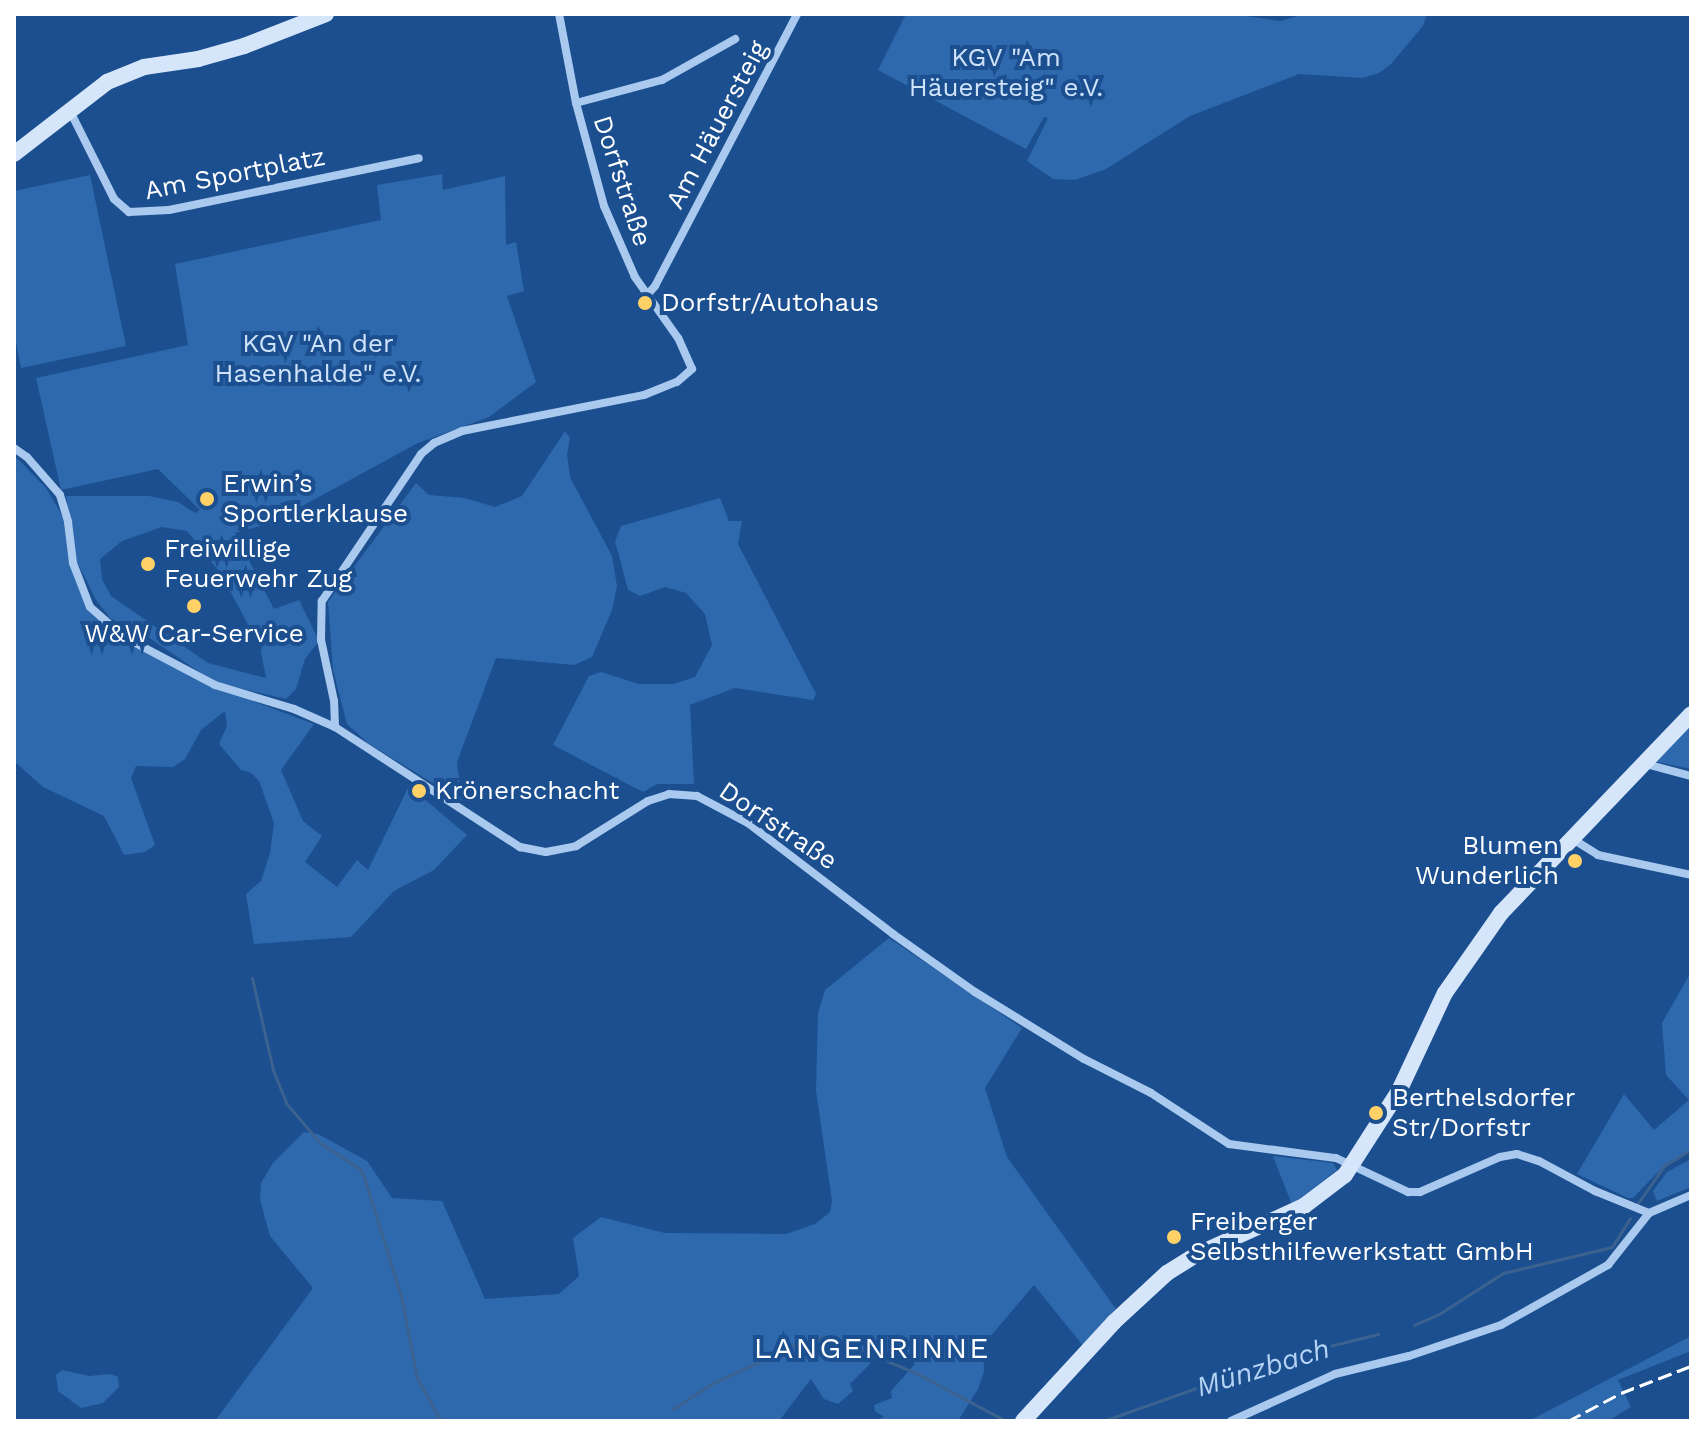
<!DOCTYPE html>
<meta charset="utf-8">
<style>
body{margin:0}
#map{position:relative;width:1705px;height:1435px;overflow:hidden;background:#1b4f8f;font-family:"Work Sans",sans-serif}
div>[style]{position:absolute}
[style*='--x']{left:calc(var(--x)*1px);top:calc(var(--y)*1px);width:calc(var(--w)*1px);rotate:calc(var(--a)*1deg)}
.green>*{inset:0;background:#2e69ad}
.stream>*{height:3px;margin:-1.5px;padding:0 1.5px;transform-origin:1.5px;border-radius:1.5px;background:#3c6290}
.street>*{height:8px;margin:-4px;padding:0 4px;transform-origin:4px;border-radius:4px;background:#a9c9ee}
.secondary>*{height:16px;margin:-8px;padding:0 8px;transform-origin:8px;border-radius:8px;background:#d6e6fa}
.rail>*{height:3px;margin-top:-1.5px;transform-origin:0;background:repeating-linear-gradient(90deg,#fff 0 14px,transparent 0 20px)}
.dots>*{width:22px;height:22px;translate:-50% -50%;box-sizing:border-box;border:4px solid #1b4f8f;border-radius:50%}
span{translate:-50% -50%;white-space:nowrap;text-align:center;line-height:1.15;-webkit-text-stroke:8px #1b4f8f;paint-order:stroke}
.park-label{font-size:26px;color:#cfe3fa}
.street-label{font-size:26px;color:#fff}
.poi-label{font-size:26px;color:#fff}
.left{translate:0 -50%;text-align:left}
.right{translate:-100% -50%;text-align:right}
.water-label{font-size:28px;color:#b5d3f5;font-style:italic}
.quarter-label{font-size:30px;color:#fff;letter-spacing:2px}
.frame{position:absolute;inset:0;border:16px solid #fff;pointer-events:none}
</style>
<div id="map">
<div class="green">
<i style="clip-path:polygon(906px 14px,1232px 14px,1280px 21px,1305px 14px,1427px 14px,1423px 26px,1391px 64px,1379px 73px,1362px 78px,1299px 74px,1190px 116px,1106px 169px,1075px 180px,1053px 179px,1027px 161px,1048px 118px,1044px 117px,1026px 149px,878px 70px)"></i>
<i style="clip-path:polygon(evenodd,442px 174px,443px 190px,505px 176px,506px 245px,516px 242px,524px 291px,507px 296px,536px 382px,489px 417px,418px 443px,271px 523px,235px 533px,274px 609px,299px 600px,319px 641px,305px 659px,296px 689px,286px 699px,214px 682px,151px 639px,110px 618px,96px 600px,77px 562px,66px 496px,149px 496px,178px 502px,195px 513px,200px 510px,158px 469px,61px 490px,36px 378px,188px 345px,175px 264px,381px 220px,377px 185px,442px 174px,162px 527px,187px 531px,221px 574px,260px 647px,266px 678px,208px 663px,111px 596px,102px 579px,100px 559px,122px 541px,162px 527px)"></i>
<i style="clip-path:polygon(90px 175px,126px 346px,21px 368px,14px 332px,14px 191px)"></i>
<i style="clip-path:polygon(565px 431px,570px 438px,567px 454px,570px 477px,612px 556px,617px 586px,612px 610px,592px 657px,574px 665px,496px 658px,457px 762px,462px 801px,369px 744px,347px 724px,333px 670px,328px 602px,416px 483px,429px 495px,465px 498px,495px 507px,522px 496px)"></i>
<i style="clip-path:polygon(14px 455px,46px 488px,66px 522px,89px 608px,123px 640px,237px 695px,314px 724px,281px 770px,303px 821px,322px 836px,305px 862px,337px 887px,357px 860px,368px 870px,409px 786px,467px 835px,434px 870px,394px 891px,351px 937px,254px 944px,246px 894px,261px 881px,270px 853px,274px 823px,259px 781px,251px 773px,241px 770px,219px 744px,227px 726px,225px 711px,201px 730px,185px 759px,173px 767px,136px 766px,131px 778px,155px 845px,145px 852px,124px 855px,104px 816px,43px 787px,14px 761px)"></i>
<i style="clip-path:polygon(720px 498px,729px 521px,742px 521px,738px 544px,816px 694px,813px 700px,735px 688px,690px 705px,694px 784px,657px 784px,643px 792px,553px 745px,589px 676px,601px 672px,639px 684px,673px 684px,695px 677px,712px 645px,705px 614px,686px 593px,665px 587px,640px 596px,628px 590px,615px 541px,621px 526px)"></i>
<i style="clip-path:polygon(1691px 723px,1691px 769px,1653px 761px)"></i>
<i style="clip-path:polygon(889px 938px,1022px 1028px,985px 1088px,1007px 1157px,1118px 1312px,1084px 1347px,1034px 1285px,983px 1345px,984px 1372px,978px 1389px,958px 1421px,874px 1421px,884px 1417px,875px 1411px,874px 1405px,892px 1398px,891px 1391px,915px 1364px,912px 1359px,876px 1347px,870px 1364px,850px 1384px,853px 1391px,838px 1404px,824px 1399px,811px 1379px,779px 1421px,215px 1421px,313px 1288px,270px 1236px,260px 1200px,261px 1183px,273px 1163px,304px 1132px,318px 1134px,367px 1161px,392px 1198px,442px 1201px,485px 1299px,559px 1294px,579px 1276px,573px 1238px,601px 1217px,665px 1233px,786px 1234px,815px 1224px,830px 1212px,832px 1201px,816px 1091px,818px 1013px,825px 990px)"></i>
<i style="clip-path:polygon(1691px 972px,1691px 1149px,1664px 1166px,1633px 1198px,1628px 1198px,1577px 1174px,1624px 1094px,1654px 1130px,1689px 1100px,1666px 1075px,1662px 1023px)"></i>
<i style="clip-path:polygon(1273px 1156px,1333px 1163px,1337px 1170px,1292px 1205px)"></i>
<i style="clip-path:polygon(1691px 1159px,1691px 1187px,1657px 1201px,1653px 1191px,1667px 1172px)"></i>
<i style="clip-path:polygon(1691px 1336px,1691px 1351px,1618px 1380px,1631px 1407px,1608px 1421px,1529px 1421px)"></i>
<i style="clip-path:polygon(62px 1370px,89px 1376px,110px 1374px,118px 1377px,119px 1387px,103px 1403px,81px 1408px,58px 1391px,56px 1375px)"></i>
</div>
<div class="stream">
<i style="--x:252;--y:978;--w:94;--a:77.1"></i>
<i style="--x:273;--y:1070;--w:35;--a:68"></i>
<i style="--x:286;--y:1103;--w:52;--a:49.6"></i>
<i style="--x:320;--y:1143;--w:48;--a:33"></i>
<i style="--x:360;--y:1169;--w:9;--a:63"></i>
<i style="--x:364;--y:1177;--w:125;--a:72.7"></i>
<i style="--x:401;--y:1296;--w:84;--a:79"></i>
<i style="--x:417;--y:1378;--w:49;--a:60.8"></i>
<i style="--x:1638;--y:1203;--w:45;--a:-54.9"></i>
<i style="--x:1664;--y:1166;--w:32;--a:-32"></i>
<i style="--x:1414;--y:1325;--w:27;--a:-24"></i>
<i style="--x:1439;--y:1314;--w:76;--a:-32.6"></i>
<i style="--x:1503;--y:1273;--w:112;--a:-13.4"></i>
<i style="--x:1612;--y:1247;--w:34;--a:-58"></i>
<i style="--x:673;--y:1409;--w:45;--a:-33.3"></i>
<i style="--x:711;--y:1384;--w:93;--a:-24.9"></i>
<i style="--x:795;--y:1345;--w:34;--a:-15"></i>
<i style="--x:828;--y:1336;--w:98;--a:22.9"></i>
<i style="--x:918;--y:1374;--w:100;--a:28.1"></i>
<i style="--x:1103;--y:1421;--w:189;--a:-19.5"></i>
<i style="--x:1281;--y:1358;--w:100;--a:-13.9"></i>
</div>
<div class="street">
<i style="--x:576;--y:103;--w:89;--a:-15"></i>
<i style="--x:662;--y:80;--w:84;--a:-29.3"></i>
<i style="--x:70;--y:111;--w:98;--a:63.4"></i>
<i style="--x:114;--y:199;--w:20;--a:41"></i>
<i style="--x:129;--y:212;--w:40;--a:-2.9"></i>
<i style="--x:169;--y:210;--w:255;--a:-11.7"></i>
<i style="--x:647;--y:295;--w:12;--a:-48"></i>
<i style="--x:655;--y:286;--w:307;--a:-62.4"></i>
<i style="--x:14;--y:448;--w:16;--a:35"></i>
<i style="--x:27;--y:457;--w:50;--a:49"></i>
<i style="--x:60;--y:495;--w:28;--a:73"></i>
<i style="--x:68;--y:522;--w:41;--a:83"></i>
<i style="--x:73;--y:563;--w:47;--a:68.9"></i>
<i style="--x:90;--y:607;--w:45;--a:41.4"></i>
<i style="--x:124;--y:637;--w:103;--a:27.8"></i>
<i style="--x:215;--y:685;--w:83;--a:16.9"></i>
<i style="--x:294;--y:709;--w:45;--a:23.7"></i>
<i style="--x:335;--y:727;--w:221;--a:33"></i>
<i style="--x:520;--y:847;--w:26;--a:11"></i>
<i style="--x:546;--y:852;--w:31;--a:-11"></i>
<i style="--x:576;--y:846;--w:85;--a:-32"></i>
<i style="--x:648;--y:801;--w:22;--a:-18"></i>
<i style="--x:669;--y:794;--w:28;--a:4"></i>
<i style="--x:697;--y:796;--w:58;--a:27.9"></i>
<i style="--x:748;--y:823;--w:183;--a:37.4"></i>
<i style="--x:893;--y:934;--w:100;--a:35.3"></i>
<i style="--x:975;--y:992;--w:128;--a:31.6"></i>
<i style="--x:1084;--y:1059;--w:75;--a:26.9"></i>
<i style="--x:1151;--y:1093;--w:93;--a:33.2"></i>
<i style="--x:1229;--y:1144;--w:108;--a:7.5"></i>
<i style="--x:1336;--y:1158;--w:80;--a:25.3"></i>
<i style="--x:1408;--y:1192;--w:12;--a:0"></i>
<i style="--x:1420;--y:1192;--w:87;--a:-23.6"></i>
<i style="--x:1500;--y:1157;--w:17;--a:-10"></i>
<i style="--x:1517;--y:1154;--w:23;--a:18"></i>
<i style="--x:1539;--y:1161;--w:64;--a:28.2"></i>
<i style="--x:1595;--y:1191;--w:58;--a:22.2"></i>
<i style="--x:1649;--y:1213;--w:46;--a:-23.2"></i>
<i style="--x:335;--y:727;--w:26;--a:-92"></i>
<i style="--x:334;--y:701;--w:62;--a:-102"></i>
<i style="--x:321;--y:640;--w:39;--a:-89"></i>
<i style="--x:322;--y:601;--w:177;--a:-56"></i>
<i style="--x:421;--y:454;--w:17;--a:-40"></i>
<i style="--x:434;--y:443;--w:30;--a:-23"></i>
<i style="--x:462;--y:431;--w:186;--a:-11.2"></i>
<i style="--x:644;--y:395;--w:35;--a:-22"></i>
<i style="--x:677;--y:382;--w:20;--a:-41"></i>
<i style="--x:692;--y:369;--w:34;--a:-114"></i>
<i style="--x:678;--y:338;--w:75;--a:-125.2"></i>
<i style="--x:635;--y:277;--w:77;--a:-113.6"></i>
<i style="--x:604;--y:206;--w:107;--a:-105.2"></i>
<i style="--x:576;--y:103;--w:91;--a:-100.8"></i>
<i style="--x:1642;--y:763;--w:51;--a:14.9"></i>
<i style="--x:1571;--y:838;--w:32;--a:32"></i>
<i style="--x:1598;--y:855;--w:95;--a:12.1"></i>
<i style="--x:1231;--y:1421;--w:114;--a:-24.3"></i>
<i style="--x:1335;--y:1374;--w:76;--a:-13.7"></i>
<i style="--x:1409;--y:1356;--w:97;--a:-18.6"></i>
<i style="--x:1501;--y:1325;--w:123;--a:-29.3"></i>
<i style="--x:1608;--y:1265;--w:66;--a:-51.7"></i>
</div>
<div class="secondary">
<i style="--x:14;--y:154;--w:118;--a:-37.7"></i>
<i style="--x:107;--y:82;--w:40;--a:-22"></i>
<i style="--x:144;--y:67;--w:55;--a:-8.4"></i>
<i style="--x:198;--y:59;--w:48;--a:-15.8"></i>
<i style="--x:244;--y:46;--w:88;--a:-21.3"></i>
<i style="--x:1023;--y:1421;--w:134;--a:-47.4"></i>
<i style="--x:1114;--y:1322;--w:72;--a:-42.8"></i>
<i style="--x:1167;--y:1273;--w:34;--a:-32"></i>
<i style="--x:1196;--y:1255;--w:119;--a:-24.4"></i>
<i style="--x:1304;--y:1206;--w:51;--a:-37.1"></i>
<i style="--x:1345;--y:1175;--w:100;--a:-57.3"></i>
<i style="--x:1399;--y:1091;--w:108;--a:-64.9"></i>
<i style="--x:1445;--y:993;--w:98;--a:-55"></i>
<i style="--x:1501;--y:913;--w:275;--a:-46.3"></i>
</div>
<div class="rail">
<i style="--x:1568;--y:1421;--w:60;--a:-27.8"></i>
<i style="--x:1621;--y:1393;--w:75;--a:-21.1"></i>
</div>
<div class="dots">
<i style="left:645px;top:303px;background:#ffd166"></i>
<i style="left:207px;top:499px;background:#ffd166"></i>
<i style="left:148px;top:564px;background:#ffd166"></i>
<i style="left:194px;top:606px;background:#ffd166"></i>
<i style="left:419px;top:791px;background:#ffd166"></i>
<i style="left:1575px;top:861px;background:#ffd166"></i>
<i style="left:1376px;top:1113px;background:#ffd166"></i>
<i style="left:1174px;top:1237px;background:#ffd166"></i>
</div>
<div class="park-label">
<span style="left:1006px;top:73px">KGV "Am<br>Häuersteig" e.V.</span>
<span style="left:318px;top:359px">KGV "An der<br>Hasenhalde" e.V.</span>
</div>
<div class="street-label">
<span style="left:717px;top:125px;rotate:-62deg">Am Häuersteig</span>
<span style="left:235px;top:174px;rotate:-11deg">Am Sportplatz</span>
<span style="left:622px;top:181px;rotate:72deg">Dorfstraße</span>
<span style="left:778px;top:826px;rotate:34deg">Dorfstraße</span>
</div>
<div class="poi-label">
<span class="left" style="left:661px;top:303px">Dorfstr/Autohaus</span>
<span class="left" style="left:223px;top:499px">Erwin’s<br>Sportlerklause</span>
<span class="left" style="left:164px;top:564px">Freiwillige<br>Feuerwehr Zug</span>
<span style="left:194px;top:634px">W&amp;W Car-Service</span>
<span class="left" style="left:435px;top:791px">Krönerschacht</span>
<span class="right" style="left:1559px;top:861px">Blumen<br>Wunderlich</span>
<span class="left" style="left:1392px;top:1113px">Berthelsdorfer<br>Str/Dorfstr</span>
<span class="left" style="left:1190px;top:1237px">Freiberger<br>Selbsthilfewerkstatt GmbH</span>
</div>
<div class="water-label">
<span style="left:1263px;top:1368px;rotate:-17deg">Münzbach</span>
</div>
<div class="quarter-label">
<span style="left:872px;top:1348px">LANGENRINNE</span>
</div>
<div class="frame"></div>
</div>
